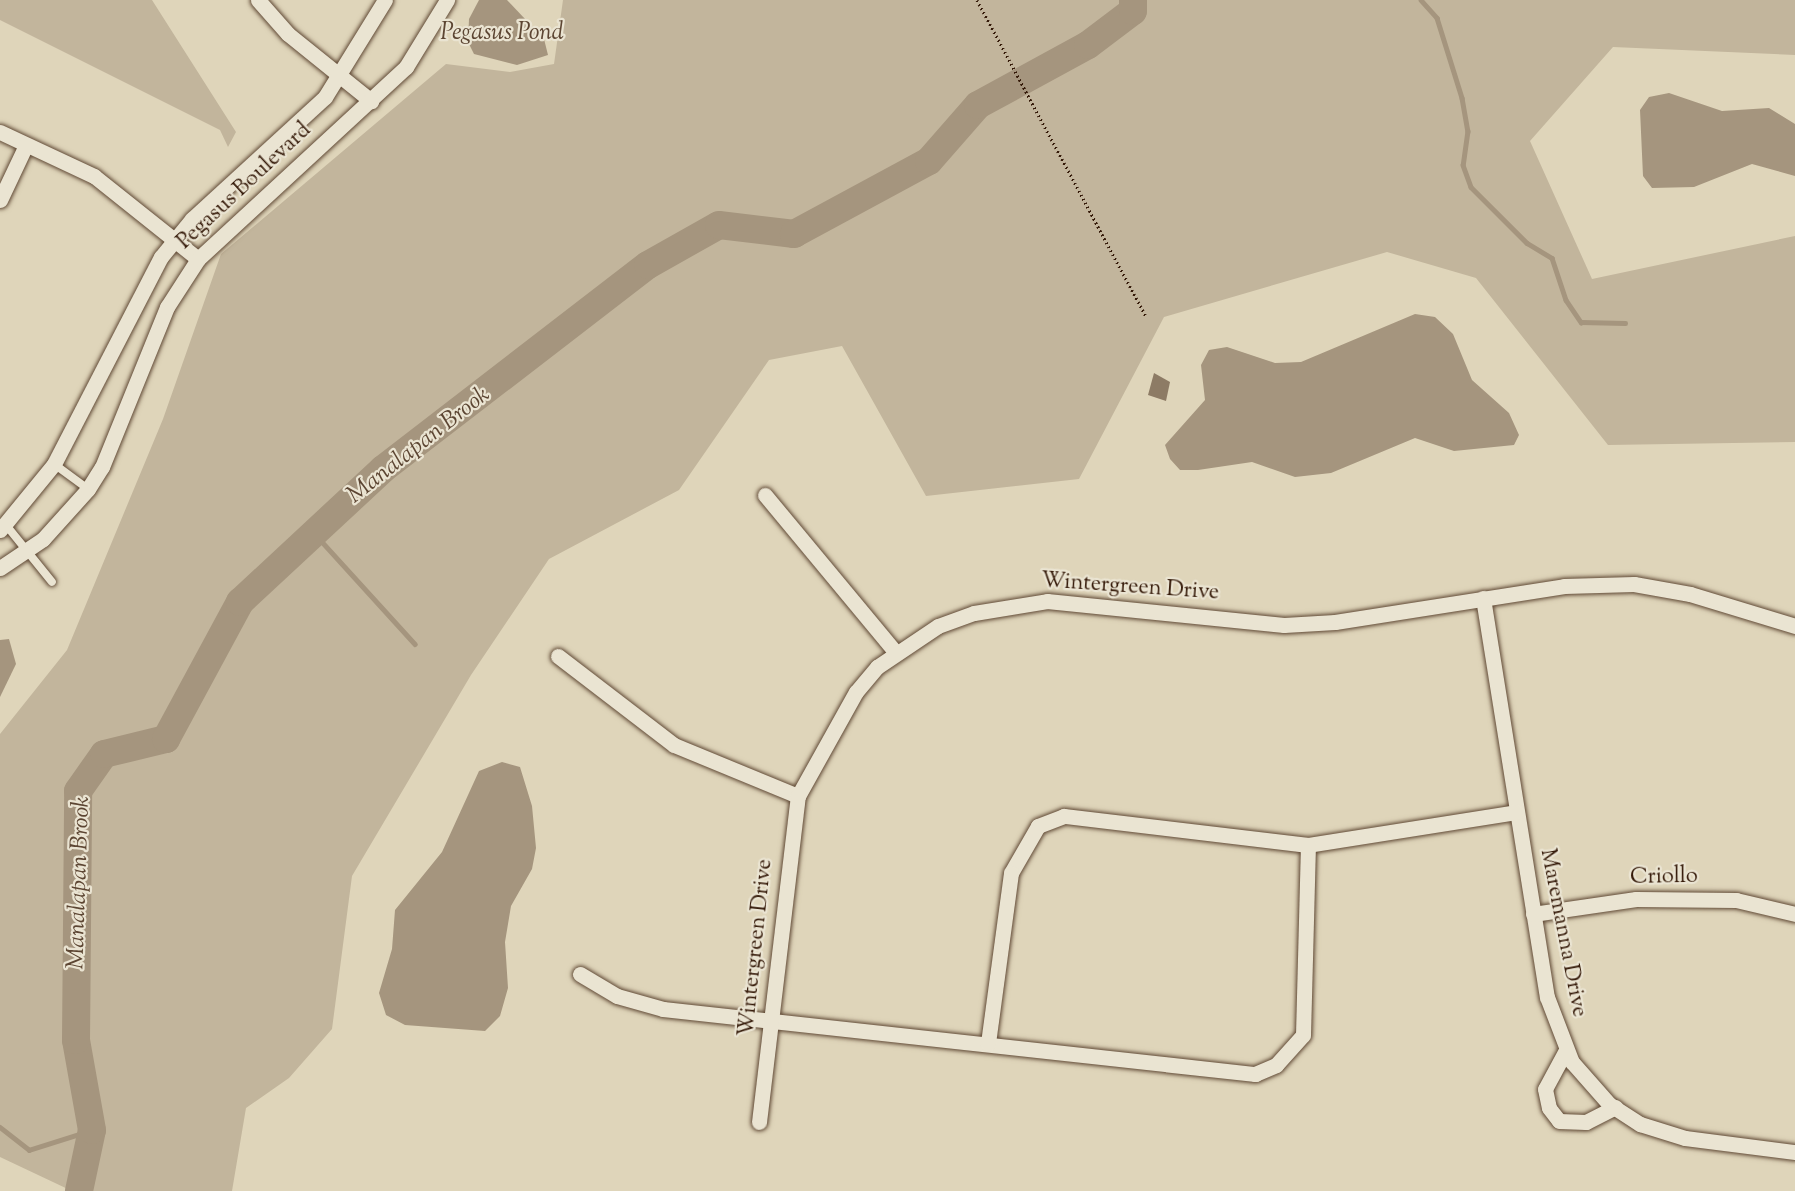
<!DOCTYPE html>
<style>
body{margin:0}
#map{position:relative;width:1795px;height:1191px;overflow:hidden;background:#dfd5ba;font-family:"Sorts Mill Goudy",serif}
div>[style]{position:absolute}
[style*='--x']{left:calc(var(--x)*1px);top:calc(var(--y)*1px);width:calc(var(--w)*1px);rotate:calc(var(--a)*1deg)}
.green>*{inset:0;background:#c2b59c}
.water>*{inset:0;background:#a5957e}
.stream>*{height:4.5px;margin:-2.25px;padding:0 2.25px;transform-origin:2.25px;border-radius:2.25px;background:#a5957e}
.river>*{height:28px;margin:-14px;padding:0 14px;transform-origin:14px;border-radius:14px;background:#a5957e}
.building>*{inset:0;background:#8d7b65}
.path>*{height:3px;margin-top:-1.5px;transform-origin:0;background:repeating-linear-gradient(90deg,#351a09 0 1.5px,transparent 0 4.5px)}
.roads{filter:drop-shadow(0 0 2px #604935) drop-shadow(0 0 2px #604935)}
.lane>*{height:8px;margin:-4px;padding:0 4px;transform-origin:4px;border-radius:4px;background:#eae4d2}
.street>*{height:15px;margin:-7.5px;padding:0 7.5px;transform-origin:7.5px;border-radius:7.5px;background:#eae4d2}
span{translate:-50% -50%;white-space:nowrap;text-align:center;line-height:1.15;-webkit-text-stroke:4.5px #eae4d2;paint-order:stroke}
.street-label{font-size:22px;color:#351a09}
.water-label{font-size:24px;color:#5c4532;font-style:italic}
</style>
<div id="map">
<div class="green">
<i style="clip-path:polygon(0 0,152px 0,236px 132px,228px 147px,220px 130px,0 20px)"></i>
<i style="clip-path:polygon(563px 0,1795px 0,1795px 55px,1613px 47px,1530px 141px,1592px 279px,1795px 236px,1795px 442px,1608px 445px,1476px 278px,1387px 252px,1164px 317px,1079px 479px,926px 496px,842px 346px,769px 360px,679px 490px,549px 559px,471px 675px,352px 876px,332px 1029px,289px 1078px,246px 1108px,232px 1191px,72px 1191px,0 1157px,0 734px,67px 650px,163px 419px,221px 254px,446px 64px,510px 72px,554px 64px)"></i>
</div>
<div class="water">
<i style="clip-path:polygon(479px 0,507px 0,544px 39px,548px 55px,517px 65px,474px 54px,468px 42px,469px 19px)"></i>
<i style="clip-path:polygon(1669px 93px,1722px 111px,1769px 108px,1795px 124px,1795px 176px,1752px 164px,1694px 187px,1652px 188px,1643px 176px,1640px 110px,1649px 97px)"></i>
<i style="clip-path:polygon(1415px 314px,1435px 317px,1453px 334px,1472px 380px,1509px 413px,1519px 435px,1514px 445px,1454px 451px,1415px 438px,1331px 473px,1295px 477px,1252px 462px,1198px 470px,1180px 470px,1170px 459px,1165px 445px,1205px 400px,1201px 365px,1209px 350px,1227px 347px,1275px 363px,1301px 362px)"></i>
<i style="clip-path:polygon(9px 639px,16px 664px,0 697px,0 640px)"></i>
<i style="clip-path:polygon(502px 762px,520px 767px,532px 806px,536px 848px,532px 869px,511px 906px,505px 942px,508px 988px,500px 1016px,485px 1031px,405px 1025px,386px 1015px,379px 993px,392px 949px,395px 910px,442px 852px,479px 771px)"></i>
</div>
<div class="stream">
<i style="--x:1421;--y:0;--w:24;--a:48"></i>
<i style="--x:1437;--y:18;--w:84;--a:72.6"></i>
<i style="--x:1462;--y:98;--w:34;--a:80"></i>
<i style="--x:1468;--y:131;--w:34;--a:98"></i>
<i style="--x:1463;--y:165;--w:23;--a:70"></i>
<i style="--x:1471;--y:187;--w:79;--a:45"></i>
<i style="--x:1527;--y:243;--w:29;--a:31"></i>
<i style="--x:1552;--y:258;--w:44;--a:71.6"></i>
<i style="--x:1566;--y:300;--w:27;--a:56"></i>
<i style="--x:1581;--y:322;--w:44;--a:1.3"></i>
<i style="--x:314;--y:533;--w:150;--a:47.7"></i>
<i style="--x:0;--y:1127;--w:37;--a:38"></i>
<i style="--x:29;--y:1150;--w:66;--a:-17.6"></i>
</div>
<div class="river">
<i style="--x:79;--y:1191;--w:62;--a:-78"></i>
<i style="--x:92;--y:1130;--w:91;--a:-100.1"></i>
<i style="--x:76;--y:1040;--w:249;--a:-89.5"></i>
<i style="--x:78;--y:791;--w:45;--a:-54.9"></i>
<i style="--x:104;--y:754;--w:64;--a:-13.6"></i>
<i style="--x:166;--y:739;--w:156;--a:-61.6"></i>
<i style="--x:240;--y:602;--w:195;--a:-42.9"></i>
<i style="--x:383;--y:469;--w:334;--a:-37.6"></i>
<i style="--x:648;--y:265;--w:81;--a:-29.4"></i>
<i style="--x:719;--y:225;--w:76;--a:6.8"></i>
<i style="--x:794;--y:234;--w:153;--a:-28.4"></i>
<i style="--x:929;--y:161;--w:74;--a:-48.8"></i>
<i style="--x:978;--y:105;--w:125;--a:-28.6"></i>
<i style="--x:1088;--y:45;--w:56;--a:-37.1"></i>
<i style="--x:1133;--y:11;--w:11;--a:-90"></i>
</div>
<div class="building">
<i style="clip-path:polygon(1154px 373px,1170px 382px,1166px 401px,1148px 395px)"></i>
</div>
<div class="path">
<i style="--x:977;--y:0;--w:359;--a:61.9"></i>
</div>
<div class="roads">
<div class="lane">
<i style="--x:54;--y:464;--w:42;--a:36.3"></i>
<i style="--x:6;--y:525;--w:73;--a:51.1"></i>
</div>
<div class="street">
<i style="--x:258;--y:0;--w:45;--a:48.6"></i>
<i style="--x:288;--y:34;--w:107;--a:38.9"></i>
<i style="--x:0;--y:132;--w:104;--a:25.1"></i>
<i style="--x:94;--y:176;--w:133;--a:38.6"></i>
<i style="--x:0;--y:200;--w:61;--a:-64.7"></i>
<i style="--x:765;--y:495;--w:205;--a:50.3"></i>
<i style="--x:0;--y:530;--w:85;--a:-50.7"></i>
<i style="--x:54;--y:464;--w:233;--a:-62.7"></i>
<i style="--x:161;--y:257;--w:49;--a:-50.8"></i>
<i style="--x:192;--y:219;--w:180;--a:-42.5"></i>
<i style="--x:325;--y:97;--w:114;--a:-58.3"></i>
<i style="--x:0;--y:568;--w:52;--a:-34"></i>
<i style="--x:43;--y:539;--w:67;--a:-48"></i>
<i style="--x:88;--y:489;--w:26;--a:-58"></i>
<i style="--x:102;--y:467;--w:173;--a:-67.9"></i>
<i style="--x:167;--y:307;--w:57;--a:-57.1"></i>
<i style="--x:198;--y:259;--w:283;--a:-42.7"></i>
<i style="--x:406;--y:67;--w:79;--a:-58.5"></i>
<i style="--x:1483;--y:598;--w:404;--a:80.9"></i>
<i style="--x:1547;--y:997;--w:70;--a:69"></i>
<i style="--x:1572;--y:1062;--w:56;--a:48.6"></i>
<i style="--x:1609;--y:1104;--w:37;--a:33"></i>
<i style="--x:1640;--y:1124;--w:47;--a:17.3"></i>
<i style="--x:1685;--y:1138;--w:111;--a:7.3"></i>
<i style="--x:558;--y:656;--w:146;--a:37.5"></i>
<i style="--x:674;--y:745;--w:134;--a:22.4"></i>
<i style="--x:1308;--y:845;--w:211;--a:-9"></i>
<i style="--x:1533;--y:914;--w:104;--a:-8.3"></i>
<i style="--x:1636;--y:899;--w:100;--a:0.6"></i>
<i style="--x:1736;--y:900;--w:61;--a:13.3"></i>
<i style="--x:580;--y:974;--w:43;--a:30.7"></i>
<i style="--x:617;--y:996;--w:48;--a:15.8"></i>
<i style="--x:663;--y:1009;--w:596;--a:6.27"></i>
<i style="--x:1255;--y:1074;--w:23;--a:-23"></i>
<i style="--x:1276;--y:1065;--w:40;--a:-48"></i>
<i style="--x:1303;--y:1035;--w:190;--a:-88.5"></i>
<i style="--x:1308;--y:845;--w:246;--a:-173.2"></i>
<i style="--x:1064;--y:816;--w:28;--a:159"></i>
<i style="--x:1038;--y:826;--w:54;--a:119.9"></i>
<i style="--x:1011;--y:873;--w:172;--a:97.7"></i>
<i style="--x:1566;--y:1050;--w:44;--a:118.3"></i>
<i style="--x:1545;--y:1089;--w:19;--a:78"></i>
<i style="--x:1549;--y:1108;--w:16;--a:52"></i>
<i style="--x:1559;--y:1121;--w:27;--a:2"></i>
<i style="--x:1586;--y:1122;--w:33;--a:-27"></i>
<i style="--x:759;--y:1122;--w:328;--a:-83.2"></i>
<i style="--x:798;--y:796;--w:119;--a:-60.9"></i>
<i style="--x:856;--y:692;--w:33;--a:-50"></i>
<i style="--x:877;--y:667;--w:73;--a:-33.9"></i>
<i style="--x:938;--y:626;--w:38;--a:-20"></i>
<i style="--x:974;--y:613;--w:74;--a:-9.3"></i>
<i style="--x:1047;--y:601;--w:238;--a:5.8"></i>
<i style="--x:1284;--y:625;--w:51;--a:-3.4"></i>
<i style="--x:1335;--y:622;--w:232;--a:-8.9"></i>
<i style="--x:1564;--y:586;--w:70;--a:-1.6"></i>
<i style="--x:1634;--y:584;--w:57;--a:10.1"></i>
<i style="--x:1690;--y:594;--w:110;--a:16.9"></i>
</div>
</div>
<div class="street-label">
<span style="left:245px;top:187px;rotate:-43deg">Pegasus Boulevard</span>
<span style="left:1130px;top:588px;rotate:4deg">Wintergreen Drive</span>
<span style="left:1664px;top:878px;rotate:-1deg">Criollo</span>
<span style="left:1562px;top:933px;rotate:79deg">Maremanna Drive</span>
<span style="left:757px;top:948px;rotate:-84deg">Wintergreen Drive</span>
</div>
<div class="water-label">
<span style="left:502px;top:34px">Pegasus Pond</span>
<span style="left:419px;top:446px;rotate:-38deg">Manalapan Brook</span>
<span style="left:80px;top:883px;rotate:-88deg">Manalapan Brook</span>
</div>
</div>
